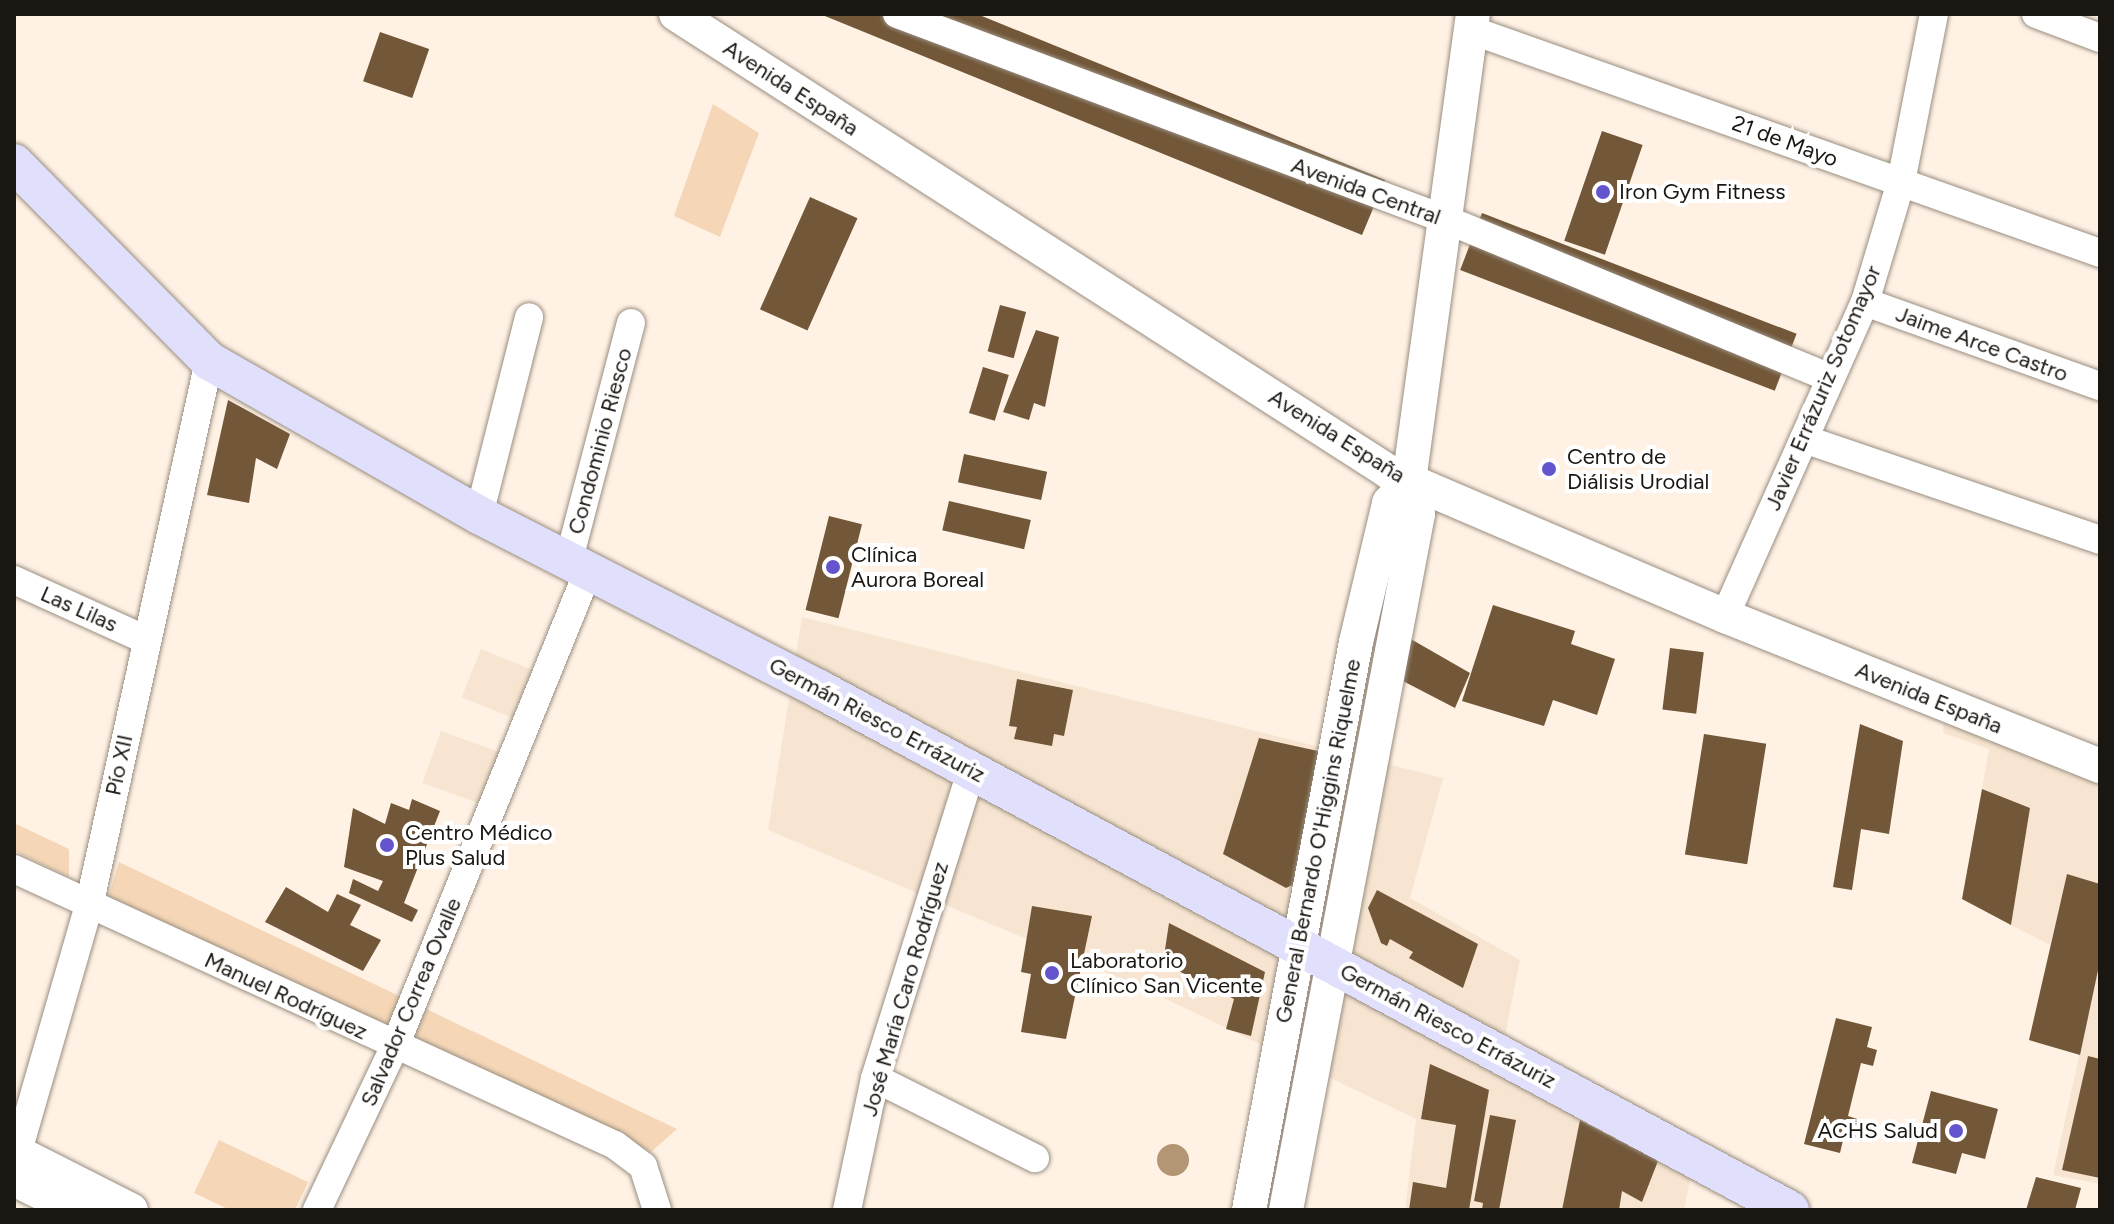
<!DOCTYPE html>
<meta charset="utf-8">
<style>
body{margin:0}
#map{position:relative;width:2114px;height:1224px;overflow:hidden;background:#fff2e4;font-family:Figtree,sans-serif}
div>[style]{position:absolute}
[style*='--x']{left:calc(var(--x)*1px);top:calc(var(--y)*1px);width:calc(var(--w)*1px);rotate:calc(var(--a)*1deg)}
.built>*{inset:0;background:#f7e5d1;transform-origin:0 0}
.green>*{inset:0;background:#f5d7b7}
.water>*{inset:0;background:#b39674}
.round{border-radius:50%}
.building>*{inset:0;background:#725738;transform-origin:0 0}
.roads{filter:drop-shadow(0 0 2px #998e81) drop-shadow(0 0 2px #998e81)}
.minor>*{height:28px;margin:-14px;padding:0 14px;transform-origin:14px;border-radius:14px;background:#fff}
.tertiary>*{height:34px;margin:-17px;padding:0 17px;transform-origin:17px;border-radius:17px;background:#fff}
.secondary>*{height:38px;margin:-19px;padding:0 19px;transform-origin:19px;border-radius:19px;background:#e0dffc}
.dots>*{width:22px;height:22px;translate:-50% -50%;box-sizing:border-box;border:4px solid #fff;border-radius:50%}
span{translate:-50% -50%;white-space:nowrap;text-align:center;line-height:1.15;-webkit-text-stroke:8px #fff;paint-order:stroke}
.street-label{font-size:22px;color:#1a1611}
.poi-label{font-size:22px;color:#1a1611}
.left{translate:0 -50%;text-align:left}
.right{translate:-100% -50%;text-align:right}
.frame{position:absolute;inset:0;border:16px solid #1a1611;pointer-events:none}
</style>
<div id="map">
<div class="built">
<i style="clip-path:polygon(802px 617px,1443px 778px,1410px 898px,1520px 960px,1500px 1061px,1692px 1171px,1684px 1210px,1405px 1210px,1416px 1119px,1145px 989px,768px 830px)"></i>
<i style="left:481px;top:649px;width:70px;height:52px;rotate:22deg"></i>
<i style="clip-path:polygon(1945px 705px,2100px 766px,2100px 884px,2067px 874px,2050px 945px,2011px 925px,2030px 808px,1982px 789px,1989px 749px,1943px 733px)"></i>
<i style="left:441px;top:731px;width:77px;height:55px;rotate:20deg"></i>
<i style="clip-path:polygon(2100px 961px,2100px 1184px,2053px 1175px)"></i>
</div>
<div class="green">
<i style="clip-path:polygon(713px 104px,759px 133px,720px 237px,674px 216px)"></i>
<i style="clip-path:polygon(1404px 526px,1326px 902px,1314px 899px,1355px 691px)"></i>
<i style="clip-path:polygon(14px 823px,69px 849px,69px 877px,14px 851px)"></i>
<i style="clip-path:polygon(119px 862px,677px 1129px,651px 1152px,106px 904px)"></i>
<i style="clip-path:polygon(219px 1140px,308px 1182px,295px 1210px,230px 1210px,194px 1193px)"></i>
</div>
<div class="water">
<i class="round" style="left:1157px;top:1144px;width:32px;height:32px"></i>
</div>
<div class="building">
<i style="clip-path:polygon(820px 14px,977px 14px,1385px 180px,1362px 235px)"></i>
<i style="left:380px;top:32px;width:52px;height:52px;rotate:19deg"></i>
<i style="left:1602px;top:131px;width:43px;height:116px;rotate:19deg"></i>
<i style="left:810px;top:197px;width:52px;height:123px;rotate:24deg"></i>
<i style="left:1482px;top:213px;width:337px;height:61px;rotate:21deg"></i>
<i style="left:1000px;top:305px;width:27px;height:48px;rotate:15deg"></i>
<i style="clip-path:polygon(1036px 330px,1059px 337px,1045px 407px,1034px 403px,1029px 420px,1003px 412px)"></i>
<i style="left:983px;top:367px;width:27px;height:48px;rotate:17deg"></i>
<i style="clip-path:polygon(228px 400px,290px 434px,277px 469px,256px 458px,249px 503px,207px 495px)"></i>
<i style="left:964px;top:454px;width:85px;height:29px;rotate:12deg"></i>
<i style="left:949px;top:501px;width:84px;height:30px;rotate:13deg"></i>
<i style="left:829px;top:516px;width:34px;height:97px;rotate:14deg"></i>
<i style="clip-path:polygon(1493px 605px,1575px 631px,1571px 644px,1615px 659px,1597px 715px,1553px 700px,1544px 726px,1462px 701px)"></i>
<i style="clip-path:polygon(1409px 638px,1470px 673px,1455px 708px,1401px 680px)"></i>
<i style="left:1670px;top:648px;width:34px;height:62px;rotate:7deg"></i>
<i style="clip-path:polygon(1017px 679px,1073px 690px,1064px 736px,1054px 734px,1052px 746px,1014px 739px,1017px 727px,1009px 726px)"></i>
<i style="clip-path:polygon(1860px 724px,1903px 741px,1889px 834px,1861px 829px,1852px 890px,1833px 887px)"></i>
<i style="left:1704px;top:734px;width:63px;height:122px;rotate:9deg"></i>
<i style="clip-path:polygon(1259px 738px,1327px 753px,1301px 881px,1286px 888px,1223px 854px)"></i>
<i style="clip-path:polygon(1982px 789px,2030px 808px,2011px 925px,1962px 899px)"></i>
<i style="clip-path:polygon(412px 799px,440px 811px,404px 903px,418px 910px,412px 922px,349px 893px,353px 879px,378px 891px,383px 881px,344px 867px,353px 808px,385px 824px,391px 803px,409px 810px)"></i>
<i style="clip-path:polygon(2067px 874px,2100px 884px,2100px 961px,2080px 1055px,2029px 1040px)"></i>
<i style="clip-path:polygon(286px 887px,328px 912px,337px 894px,361px 905px,350px 925px,381px 940px,363px 971px,265px 922px)"></i>
<i style="clip-path:polygon(1377px 890px,1478px 944px,1463px 988px,1409px 958px,1413px 952px,1390px 939px,1387px 946px,1381px 943px,1368px 908px)"></i>
<i style="clip-path:polygon(1032px 906px,1092px 916px,1066px 1039px,1021px 1032px,1031px 974px,1021px 972px)"></i>
<i style="clip-path:polygon(1169px 923px,1265px 972px,1251px 1036px,1226px 1029px,1234px 999px,1163px 963px)"></i>
<i style="clip-path:polygon(1836px 1018px,1872px 1027px,1867px 1047px,1877px 1050px,1873px 1066px,1861px 1063px,1848px 1116px,1860px 1120px,1855px 1139px,1844px 1136px,1840px 1153px,1804px 1144px)"></i>
<i style="clip-path:polygon(2088px 1056px,2100px 1059px,2100px 1178px,2062px 1170px)"></i>
<i style="clip-path:polygon(1430px 1064px,1489px 1090px,1469px 1210px,1409px 1210px,1413px 1182px,1446px 1188px,1456px 1125px,1421px 1119px)"></i>
<i style="clip-path:polygon(1931px 1091px,1998px 1109px,1985px 1159px,1962px 1153px,1956px 1174px,1912px 1163px)"></i>
<i style="clip-path:polygon(1490px 1115px,1516px 1120px,1499px 1210px,1482px 1210px,1483px 1203px,1474px 1201px)"></i>
<i style="clip-path:polygon(1580px 1120px,1658px 1161px,1642px 1202px,1622px 1191px,1619px 1210px,1562px 1210px)"></i>
<i style="clip-path:polygon(2036px 1177px,2081px 1188px,2075px 1210px,2026px 1210px)"></i>
</div>
<div class="roads">
<div class="minor">
<i style="--x:897;--y:14;--w:587;--a:20.53"></i>
<i style="--x:1447;--y:220;--w:415;--a:22.4"></i>
<i style="--x:2036;--y:14;--w:68;--a:20.6"></i>
<i style="--x:1471;--y:30;--w:667;--a:19.52"></i>
<i style="--x:1865;--y:302;--w:250;--a:19.7"></i>
<i style="--x:1804;--y:439;--w:313;--a:18.8"></i>
<i style="--x:479;--y:515;--w:204;--a:-75.8"></i>
<i style="--x:569;--y:559;--w:244;--a:-75.3"></i>
<i style="--x:14;--y:580;--w:143;--a:24.4"></i>
<i style="--x:1725;--y:616;--w:344;--a:-66"></i>
<i style="--x:1865;--y:302;--w:125;--a:-73.3"></i>
<i style="--x:1901;--y:182;--w:171;--a:-78.9"></i>
<i style="--x:14;--y:869;--w:661;--a:24.67"></i>
<i style="--x:615;--y:1145;--w:35;--a:37"></i>
<i style="--x:643;--y:1166;--w:46;--a:72.3"></i>
<i style="--x:875;--y:1078;--w:179;--a:26.6"></i>
<i style="--x:14;--y:1165;--w:270;--a:-73.9"></i>
<i style="--x:89;--y:906;--w:558;--a:-77.58"></i>
<i style="--x:317;--y:1210;--w:182;--a:-64.6"></i>
<i style="--x:395;--y:1046;--w:515;--a:-67.87"></i>
<i style="--x:847;--y:1210;--w:135;--a:-78"></i>
<i style="--x:875;--y:1078;--w:322;--a:-72.6"></i>
</div>
<div class="tertiary">
<i style="--x:676;--y:14;--w:847;--a:32.71"></i>
<i style="--x:1389;--y:472;--w:366;--a:23.2"></i>
<i style="--x:1725;--y:616;--w:404;--a:21.8"></i>
<i style="--x:14;--y:1151;--w:131;--a:26.8"></i>
<i style="--x:14;--y:1179;--w:69;--a:26.6"></i>
<i style="--x:1249;--y:1210;--w:578;--a:-79.33"></i>
<i style="--x:1356;--y:642;--w:143;--a:-76.6"></i>
<i style="--x:1389;--y:503;--w:30;--a:-48"></i>
<i style="--x:1286;--y:1210;--w:708;--a:-79.26"></i>
<i style="--x:1418;--y:514;--w:34;--a:-105"></i>
<i style="--x:1409;--y:481;--w:471;--a:-82.2"></i>
</div>
<div class="secondary">
<i style="--x:14;--y:163;--w:278;--a:45.4"></i>
<i style="--x:209;--y:361;--w:311;--a:29.7"></i>
<i style="--x:479;--y:515;--w:382;--a:27.1"></i>
<i style="--x:819;--y:689;--w:1102;--a:28.22"></i>
</div>
</div>
<div class="dots">
<i style="left:1603px;top:192px;background:#6455ce"></i>
<i style="left:1549px;top:469px;background:#6455ce"></i>
<i style="left:833px;top:567px;background:#6455ce"></i>
<i style="left:387px;top:845px;background:#6455ce"></i>
<i style="left:1052px;top:973px;background:#6455ce"></i>
<i style="left:1956px;top:1131px;background:#6455ce"></i>
</div>
<div class="street-label">
<span style="left:791px;top:88px;rotate:33deg">Avenida España</span>
<span style="left:1785px;top:141px;rotate:20deg">21 de Mayo</span>
<span style="left:1366px;top:191px;rotate:20deg">Avenida Central</span>
<span style="left:1982px;top:344px;rotate:20deg">Jaime Arce Castro</span>
<span style="left:1823px;top:388px;rotate:-67deg">Javier Errázuriz Sotomayor</span>
<span style="left:1337px;top:436px;rotate:32deg">Avenida España</span>
<span style="left:600px;top:441px;rotate:-75deg">Condominio Riesco</span>
<span style="left:79px;top:609px;rotate:24deg">Las Lilas</span>
<span style="left:1929px;top:698px;rotate:22deg">Avenida España</span>
<span style="left:877px;top:720px;rotate:28deg">Germán Riesco Errázuriz</span>
<span style="left:119px;top:765px;rotate:-78deg">Pío XII</span>
<span style="left:1318px;top:841px;rotate:-79deg">General Bernardo O'Higgins Riquelme</span>
<span style="left:905px;top:989px;rotate:-74deg">José María Caro Rodríguez</span>
<span style="left:286px;top:996px;rotate:25deg">Manuel Rodríguez</span>
<span style="left:411px;top:1002px;rotate:-67deg">Salvador Correa Ovalle</span>
<span style="left:1448px;top:1026px;rotate:28deg">Germán Riesco Errázuriz</span>
</div>
<div class="poi-label">
<span class="left" style="left:1619px;top:192px">Iron Gym Fitness</span>
<span class="left" style="left:1567px;top:469px">Centro de<br>Diálisis Urodial</span>
<span class="left" style="left:851px;top:567px">Clínica<br>Aurora Boreal</span>
<span class="left" style="left:405px;top:845px">Centro Médico<br>Plus Salud</span>
<span class="left" style="left:1070px;top:973px">Laboratorio<br>Clínico San Vicente</span>
<span class="right" style="left:1938px;top:1131px">ACHS Salud</span>
</div>
<div class="frame"></div>
</div>
